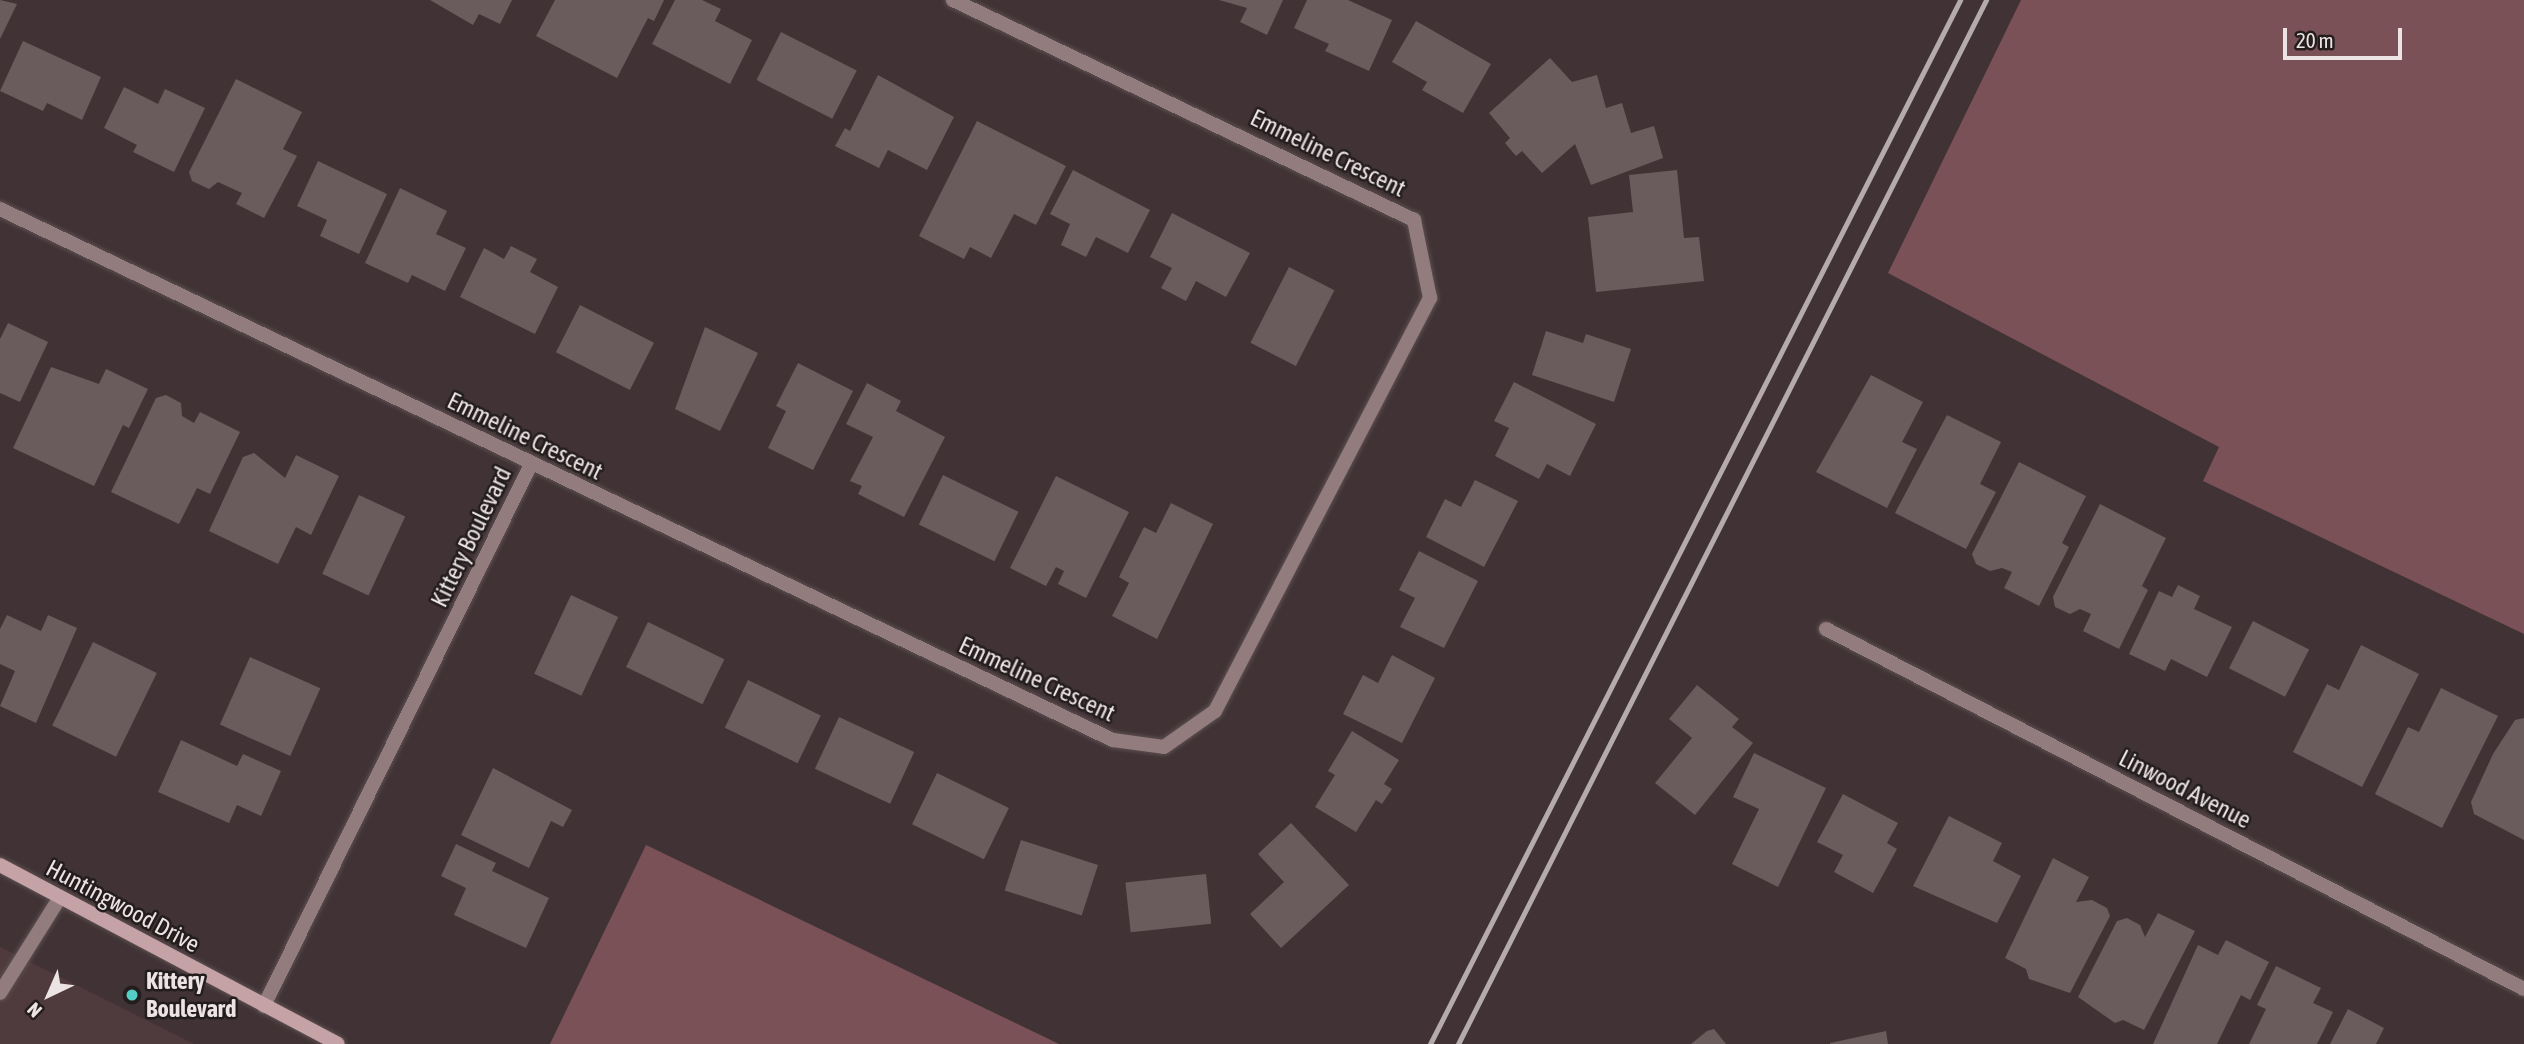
<!DOCTYPE html>
<style>
body{margin:0}
#map{position:relative;width:2524px;height:1044px;overflow:hidden;background:#413335;font-family:"Asap Condensed",sans-serif}
div>[style]{position:absolute}
[style*='--x']{left:calc(var(--x)*1px);top:calc(var(--y)*1px);width:calc(var(--w)*1px);rotate:calc(var(--a)*1deg)}
.built>*{inset:0;background:#4f3b3d}
.green>*{inset:0;background:#7a5157}
.building>*{inset:0;background:#6a5b5c;transform-origin:0 0}
.roads{filter:drop-shadow(0 0 2px #5c4f51) drop-shadow(0 0 2px #5c4f51)}
.lane>*{height:14px;margin:-7px;padding:0 7px;transform-origin:7px;border-radius:7px;background:#927c7e}
.street>*{height:14px;margin:-7px;padding:0 7px;transform-origin:7px;border-radius:7px;background:#927c7e}
.secondary>*{height:14px;margin:-7px;padding:0 7px;transform-origin:7px;border-radius:7px;background:#c5a2a6}
.rail>*{height:5px;margin:-2.5px;padding:0 2.5px;transform-origin:2.5px;border-radius:2.5px;background:#b5aaac}
.dots>*{width:19px;height:19px;translate:-50% -50%;box-sizing:border-box;border:4px solid #231d1d;border-radius:50%}
span{translate:-50% -50%;white-space:nowrap;text-align:center;line-height:1.15;-webkit-text-stroke:5px #231d1d;paint-order:stroke}
.street-label{font-size:24px;color:#ece3e4}
.poi-label{font-size:24px;color:#ece3e4;font-weight:700}
.left{translate:0 -50%;text-align:left}
.north{position:absolute;left:14px;top:960px;width:70px;height:70px;-webkit-text-stroke:5px #231d1d;paint-order:stroke;rotate:224deg;font-size:19px;font-weight:700;line-height:28px;text-align:center;color:#ece3e4}
.north::after{content:'';display:block;margin:auto;width:24px;height:32px;background:#ece3e4;clip-path:polygon(50% 0,100% 100%,50% 72%,0 100%)}
.scale{position:absolute;left:2283px;top:28px;width:119px;height:32px;box-sizing:border-box;border:4px solid #ece3e4;border-top:0;padding-left:9px;font-size:21px;line-height:24px;white-space:nowrap;color:#ece3e4;-webkit-text-stroke:5px #231d1d;paint-order:stroke}
</style>
<div id="map">
<div class="built">
<i style="clip-path:polygon(0 947px,194px 1044px,0 1044px)"></i>
</div>
<div class="green">
<i style="clip-path:polygon(2021px 0,2524px 0,2524px 634px,2203px 481px,2219px 447px,1888px 273px)"></i>
<i style="clip-path:polygon(646px 845px,1059px 1044px,550px 1044px)"></i>
</div>
<div class="building">
<i style="clip-path:polygon(0 0,17px 4px,0 39px)"></i>
<i style="clip-path:polygon(430px 0,512px 0,500px 24px,479px 14px,473px 25px)"></i>
<i style="clip-path:polygon(555px 0,664px 0,654px 21px,648px 18px,617px 78px,536px 36px)"></i>
<i style="clip-path:polygon(675px 0,702px 0,721px 9px,715px 21px,752px 40px,730px 84px,652px 44px)"></i>
<i style="clip-path:polygon(1219px 0,1283px 0,1267px 35px,1240px 22px,1247px 8px)"></i>
<i style="clip-path:polygon(1307px 0,1348px 0,1392px 20px,1369px 71px,1325px 51px,1329px 44px,1294px 28px)"></i>
<i style="clip-path:polygon(1416px 21px,1491px 64px,1463px 113px,1422px 90px,1427px 82px,1392px 62px)"></i>
<i style="left:781px;top:32px;width:85px;height:54px;rotate:27deg"></i>
<i style="clip-path:polygon(23px 41px,101px 77px,82px 120px,47px 103px,43px 111px,0 91px)"></i>
<i style="clip-path:polygon(1550px 58px,1572px 82px,1597px 75px,1606px 108px,1622px 103px,1631px 133px,1654px 126px,1663px 158px,1591px 185px,1575px 144px,1542px 173px,1522px 151px,1516px 156px,1505px 143px,1510px 138px,1489px 113px)"></i>
<i style="clip-path:polygon(878px 75px,954px 117px,927px 170px,888px 150px,879px 168px,835px 146px,845px 128px,850px 131px)"></i>
<i style="clip-path:polygon(236px 79px,302px 112px,283px 149px,297px 156px,264px 218px,236px 204px,242px 193px,218px 182px,209px 189px,192px 181px,189px 172px)"></i>
<i style="clip-path:polygon(124px 87px,158px 104px,165px 89px,205px 108px,174px 172px,133px 152px,137px 145px,104px 128px)"></i>
<i style="clip-path:polygon(977px 121px,1066px 166px,1036px 225px,1014px 214px,991px 258px,970px 247px,964px 259px,919px 236px)"></i>
<i style="clip-path:polygon(318px 161px,387px 194px,359px 254px,320px 236px,327px 220px,297px 206px)"></i>
<i style="clip-path:polygon(1073px 170px,1150px 210px,1128px 253px,1096px 237px,1086px 257px,1061px 245px,1070px 224px,1050px 214px)"></i>
<i style="clip-path:polygon(1677px 170px,1684px 238px,1699px 237px,1704px 281px,1596px 292px,1588px 217px,1633px 212px,1629px 175px)"></i>
<i style="clip-path:polygon(400px 188px,447px 211px,436px 234px,466px 248px,445px 291px,412px 275px,408px 283px,365px 263px)"></i>
<i style="clip-path:polygon(1172px 213px,1250px 253px,1226px 297px,1196px 281px,1186px 301px,1161px 288px,1172px 268px,1150px 257px)"></i>
<i style="clip-path:polygon(511px 246px,537px 259px,530px 272px,558px 287px,535px 334px,460px 297px,484px 248px,504px 259px)"></i>
<i style="left:1289px;top:267px;width:51px;height:85px;rotate:27deg"></i>
<i style="left:580px;top:305px;width:83px;height:53px;rotate:27deg"></i>
<i style="clip-path:polygon(8px 323px,48px 342px,20px 402px,0 393px,0 339px)"></i>
<i style="clip-path:polygon(705px 327px,758px 353px,720px 431px,675px 409px)"></i>
<i style="clip-path:polygon(1546px 331px,1583px 343px,1586px 334px,1631px 349px,1614px 402px,1532px 375px)"></i>
<i style="clip-path:polygon(798px 363px,853px 391px,813px 470px,768px 448px,786px 411px,776px 406px)"></i>
<i style="clip-path:polygon(51px 367px,99px 384px,106px 369px,148px 389px,129px 428px,123px 425px,94px 486px,13px 448px)"></i>
<i style="clip-path:polygon(1871px 375px,1923px 402px,1902px 442px,1917px 449px,1887px 508px,1816px 472px)"></i>
<i style="clip-path:polygon(1514px 382px,1596px 424px,1570px 476px,1547px 464px,1539px 479px,1495px 456px,1509px 428px,1494px 421px)"></i>
<i style="clip-path:polygon(867px 383px,901px 401px,896px 411px,945px 437px,904px 517px,858px 494px,862px 486px,850px 481px,873px 437px,846px 424px)"></i>
<i style="clip-path:polygon(166px 395px,181px 403px,182px 416px,194px 423px,200px 412px,240px 432px,210px 494px,197px 488px,179px 524px,111px 492px,156px 398px)"></i>
<i style="clip-path:polygon(1947px 415px,2001px 442px,1980px 484px,1996px 492px,1966px 549px,1895px 513px)"></i>
<i style="clip-path:polygon(254px 453px,285px 478px,296px 455px,339px 476px,311px 535px,296px 527px,278px 564px,209px 531px,243px 457px)"></i>
<i style="clip-path:polygon(2019px 462px,2086px 496px,2062px 543px,2069px 547px,2039px 606px,2004px 588px,2012px 572px,2002px 568px,1990px 571px,1976px 564px,1972px 554px)"></i>
<i style="left:943px;top:475px;width:84px;height:55px;rotate:26deg"></i>
<i style="clip-path:polygon(1056px 476px,1129px 512px,1086px 598px,1058px 584px,1064px 571px,1056px 567px,1046px 586px,1010px 568px)"></i>
<i style="clip-path:polygon(1475px 480px,1518px 501px,1484px 567px,1426px 537px,1445px 499px,1461px 507px)"></i>
<i style="left:359px;top:495px;width:51px;height:87px;rotate:25deg"></i>
<i style="clip-path:polygon(1171px 503px,1213px 524px,1157px 639px,1112px 616px,1129px 583px,1119px 577px,1144px 527px,1156px 533px)"></i>
<i style="clip-path:polygon(2100px 504px,2166px 538px,2142px 586px,2148px 590px,2119px 649px,2083px 631px,2091px 614px,2080px 609px,2070px 614px,2055px 607px,2053px 597px)"></i>
<i style="clip-path:polygon(1419px 551px,1478px 581px,1444px 648px,1400px 627px,1415px 598px,1399px 590px)"></i>
<i style="clip-path:polygon(2178px 585px,2200px 596px,2194px 609px,2232px 627px,2207px 677px,2171px 659px,2165px 671px,2129px 654px,2159px 591px,2172px 597px)"></i>
<i style="left:571px;top:595px;width:52px;height:87px;rotate:25deg"></i>
<i style="clip-path:polygon(7px 615px,41px 631px,48px 615px,77px 628px,36px 723px,0 706px,15px 671px,0 664px,0 629px)"></i>
<i style="left:2253px;top:621px;width:63px;height:53px;rotate:27deg"></i>
<i style="left:648px;top:622px;width:85px;height:50px;rotate:26deg"></i>
<i style="left:93px;top:642px;width:71px;height:93px;rotate:26deg"></i>
<i style="clip-path:polygon(2361px 645px,2419px 674px,2362px 787px,2293px 752px,2327px 684px,2339px 690px)"></i>
<i style="clip-path:polygon(1392px 655px,1435px 678px,1402px 743px,1343px 714px,1363px 675px,1378px 683px)"></i>
<i style="left:250px;top:657px;width:77px;height:74px;rotate:24deg"></i>
<i style="left:748px;top:680px;width:81px;height:53px;rotate:26deg"></i>
<i style="clip-path:polygon(1697px 685px,1739px 719px,1732px 727px,1753px 743px,1695px 815px,1655px 783px,1692px 738px,1669px 719px)"></i>
<i style="clip-path:polygon(2441px 688px,2498px 716px,2442px 828px,2375px 794px,2408px 727px,2419px 732px)"></i>
<i style="left:839px;top:717px;width:83px;height:57px;rotate:25deg"></i>
<i style="clip-path:polygon(2524px 718px,2524px 840px,2474px 814px,2471px 802px,2493px 754px,2515px 720px)"></i>
<i style="clip-path:polygon(1352px 731px,1399px 760px,1384px 784px,1392px 789px,1382px 804px,1376px 800px,1356px 832px,1315px 807px,1335px 775px,1328px 771px)"></i>
<i style="clip-path:polygon(181px 740px,237px 766px,243px 754px,281px 771px,261px 816px,237px 805px,229px 823px,158px 792px)"></i>
<i style="clip-path:polygon(1754px 753px,1826px 788px,1778px 887px,1732px 864px,1759px 809px,1733px 797px)"></i>
<i style="clip-path:polygon(493px 768px,572px 810px,563px 827px,551px 821px,529px 868px,461px 835px)"></i>
<i style="left:937px;top:773px;width:80px;height:57px;rotate:26deg"></i>
<i style="clip-path:polygon(1843px 794px,1898px 823px,1887px 843px,1897px 849px,1873px 893px,1834px 872px,1843px 855px,1817px 842px)"></i>
<i style="clip-path:polygon(1949px 816px,2002px 843px,1993px 861px,2021px 876px,1997px 923px,1913px 886px)"></i>
<i style="clip-path:polygon(1291px 823px,1349px 885px,1281px 948px,1250px 914px,1284px 882px,1258px 854px)"></i>
<i style="left:1021px;top:840px;width:81px;height:53px;rotate:18deg"></i>
<i style="clip-path:polygon(456px 844px,496px 863px,492px 871px,549px 898px,526px 948px,454px 915px,466px 888px,441px 876px)"></i>
<i style="clip-path:polygon(2053px 858px,2089px 877px,2076px 902px,2092px 900px,2107px 908px,2110px 916px,2070px 993px,2029px 979px,2026px 969px,2005px 958px)"></i>
<i style="left:1206px;top:874px;width:50px;height:81px;rotate:84deg"></i>
<i style="clip-path:polygon(2158px 913px,2195px 931px,2144px 1030px,2123px 1020px,2115px 1023px,2078px 997px,2117px 921px,2127px 918px,2140px 925px,2145px 937px)"></i>
<i style="clip-path:polygon(2226px 940px,2269px 962px,2250px 1000px,2241px 995px,2217px 1044px,2153px 1044px,2198px 945px,2218px 955px)"></i>
<i style="clip-path:polygon(2276px 966px,2321px 988px,2313px 1003px,2333px 1012px,2317px 1044px,2249px 1044px,2266px 1009px,2257px 1005px)"></i>
<i style="clip-path:polygon(2348px 1009px,2384px 1028px,2376px 1044px,2330px 1044px)"></i>
<i style="clip-path:polygon(1714px 1029px,1726px 1044px,1691px 1044px,1707px 1031px)"></i>
<i style="clip-path:polygon(1886px 1031px,1888px 1044px,1830px 1044px,1830px 1043px)"></i>
</div>
<div class="roads">
<div class="lane">
<i style="--x:0;--y:993;--w:111;--a:-57.9"></i>
</div>
<div class="street">
<i style="--x:0;--y:209;--w:1233;--a:25.51"></i>
<i style="--x:1113;--y:740;--w:51;--a:7.8"></i>
<i style="--x:1164;--y:747;--w:62;--a:-35.2"></i>
<i style="--x:1215;--y:711;--w:466;--a:-62.5"></i>
<i style="--x:1430;--y:298;--w:80;--a:-101.6"></i>
<i style="--x:1414;--y:220;--w:511;--a:-154.49"></i>
<i style="--x:1826;--y:629;--w:785;--a:27.28"></i>
<i style="--x:264;--y:1006;--w:604;--a:-63.77"></i>
</div>
<div class="secondary">
<i style="--x:0;--y:865;--w:382;--a:27.9"></i>
</div>
</div>
<div class="rail">
<i style="--x:1430;--y:1044;--w:1171;--a:-63.08"></i>
<i style="--x:1458;--y:1044;--w:1170;--a:-63.17"></i>
</div>
<div class="dots">
<i style="left:132px;top:995px;background:#54cdc7"></i>
</div>
<div class="street-label">
<span style="left:1328px;top:153px;rotate:26deg">Emmeline Crescent</span>
<span style="left:525px;top:436px;rotate:26deg">Emmeline Crescent</span>
<span style="left:471px;top:537px;rotate:-64deg">Kittery Boulevard</span>
<span style="left:1037px;top:679px;rotate:25deg">Emmeline Crescent</span>
<span style="left:2185px;top:789px;rotate:27deg">Linwood Avenue</span>
<span style="left:123px;top:906px;rotate:28deg">Huntingwood Drive</span>
</div>
<div class="poi-label">
<span class="left" style="left:146px;top:995px">Kittery<br>Boulevard</span>
</div>
<div class="north">N</div>
<div class="scale">20 m</div>
</div>
